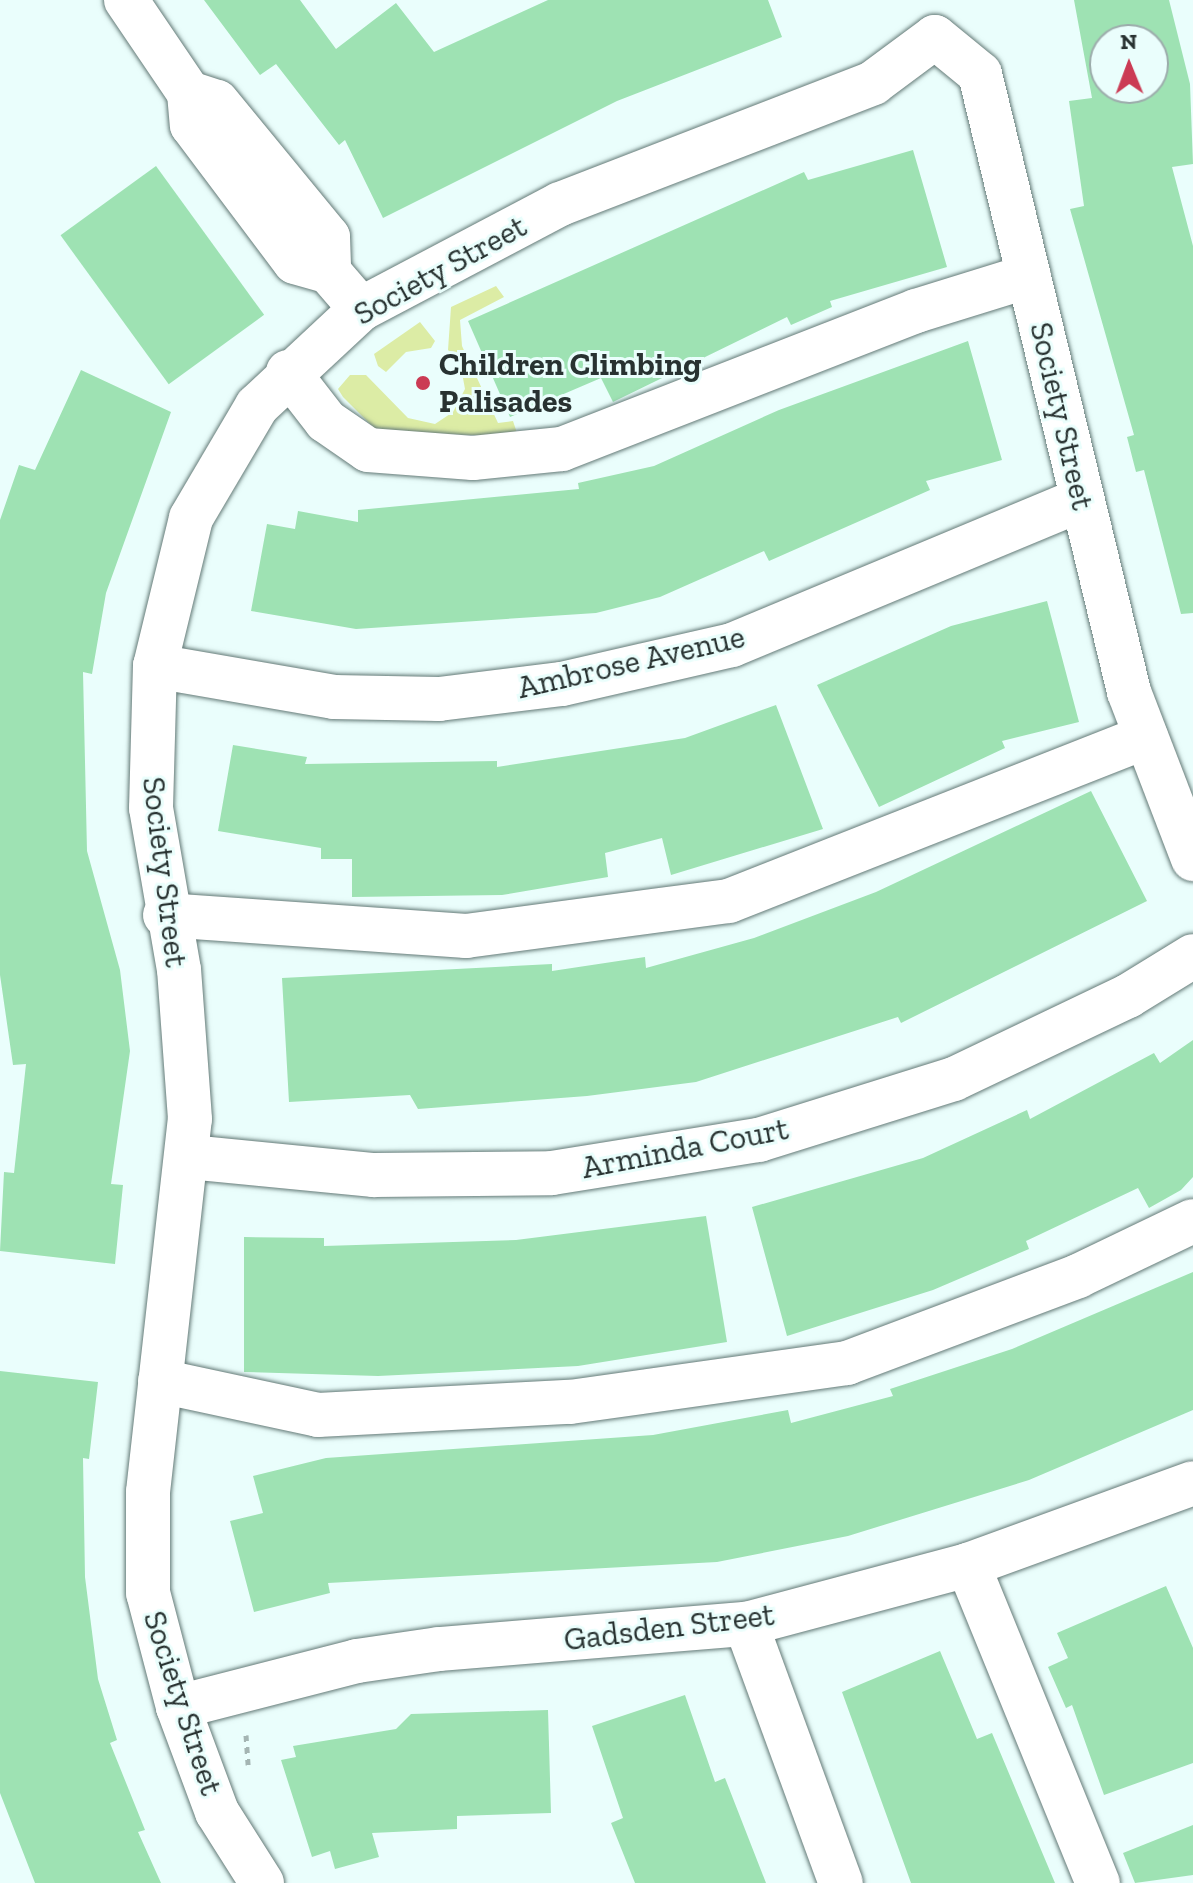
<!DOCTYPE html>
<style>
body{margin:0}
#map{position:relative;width:1193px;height:1883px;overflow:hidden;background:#eafefc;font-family:"Zilla Slab",serif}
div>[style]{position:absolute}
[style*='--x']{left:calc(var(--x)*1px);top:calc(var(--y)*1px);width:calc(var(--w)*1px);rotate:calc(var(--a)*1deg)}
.green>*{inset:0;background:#dceca5}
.building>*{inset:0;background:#9ee2b3;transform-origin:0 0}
.path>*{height:5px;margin-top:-2.5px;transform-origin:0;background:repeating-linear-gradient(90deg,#a4b5b3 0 6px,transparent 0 12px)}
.roads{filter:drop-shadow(0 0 2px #647a77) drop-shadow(0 0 2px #647a77)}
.minor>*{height:44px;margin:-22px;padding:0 22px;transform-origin:22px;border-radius:22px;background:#fff}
.dots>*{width:22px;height:22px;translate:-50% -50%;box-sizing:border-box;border:4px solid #eafefc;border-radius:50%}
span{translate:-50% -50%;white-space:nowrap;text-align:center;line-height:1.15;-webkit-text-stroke:6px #eafefc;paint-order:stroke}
.street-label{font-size:32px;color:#283231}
.poi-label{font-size:32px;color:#283231;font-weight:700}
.left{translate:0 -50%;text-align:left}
.north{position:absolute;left:1089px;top:24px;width:80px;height:80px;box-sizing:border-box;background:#eafefc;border:2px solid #9cacab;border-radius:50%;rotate:359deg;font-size:22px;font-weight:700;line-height:32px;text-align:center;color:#283231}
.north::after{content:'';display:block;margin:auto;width:28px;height:36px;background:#cb3b54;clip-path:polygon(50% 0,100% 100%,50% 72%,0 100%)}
</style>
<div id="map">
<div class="green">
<i style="clip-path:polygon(496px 286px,504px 297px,460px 320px,462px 346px,498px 423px,513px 421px,518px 436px,379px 433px,343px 397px,338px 389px,350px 375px,366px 375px,408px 418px,435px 424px,453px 412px,465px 389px,460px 362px,448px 350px,451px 307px)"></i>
<i style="clip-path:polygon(420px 322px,435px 341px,431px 348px,406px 352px,386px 372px,378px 366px,374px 354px)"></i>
</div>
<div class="building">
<i style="clip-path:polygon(204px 0,300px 0,336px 49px,396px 3px,434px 52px,548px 0,768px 0,782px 37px,617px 101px,383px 218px,345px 140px,339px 145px,276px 64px,260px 75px)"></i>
<i style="clip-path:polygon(evenodd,1074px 0,1169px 0,1190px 84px,1193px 164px,1172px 167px,1193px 246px,1193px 613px,1181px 614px,1144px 470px,1136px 472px,1127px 437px,1134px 435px,1070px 209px,1084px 206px,1069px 101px,1092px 98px,1074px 0,1105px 40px,1153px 40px,1153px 88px,1105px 88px,1105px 40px)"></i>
<i style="clip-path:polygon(913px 150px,947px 267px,830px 301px,832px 307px,791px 325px,787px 317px,613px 402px,601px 378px,510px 417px,468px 321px,804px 172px,808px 180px)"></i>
<i style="left:156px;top:166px;width:184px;height:118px;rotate:54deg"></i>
<i style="clip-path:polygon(968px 341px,1002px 460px,926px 481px,930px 490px,769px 561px,764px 551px,660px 597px,596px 613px,356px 629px,251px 611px,267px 524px,295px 529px,298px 511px,358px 522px,358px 510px,579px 489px,578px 483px,654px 466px,779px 410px)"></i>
<i style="clip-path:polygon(81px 370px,171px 412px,106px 593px,92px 674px,83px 672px,87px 851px,120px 970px,130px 1051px,111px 1184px,123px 1185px,115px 1264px,0 1251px,4px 1172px,14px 1173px,26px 1064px,13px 1065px,0 975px,0 520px,19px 465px,35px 470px)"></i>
<i style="clip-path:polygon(1047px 601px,1079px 722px,1002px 741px,1005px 748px,879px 807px,817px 685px,951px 626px)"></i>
<i style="clip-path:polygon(776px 705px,823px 829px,671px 875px,662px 838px,605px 853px,608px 877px,502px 895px,352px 897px,352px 859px,321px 859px,321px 848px,218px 831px,233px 745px,307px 757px,305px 764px,497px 761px,497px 767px,685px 738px)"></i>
<i style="clip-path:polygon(1091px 791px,1147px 901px,901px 1023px,898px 1017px,696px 1082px,587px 1096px,418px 1109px,410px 1095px,289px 1102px,282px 978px,552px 964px,552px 971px,645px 957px,646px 968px,754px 938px,876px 892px)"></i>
<i style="clip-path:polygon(1193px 1040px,1193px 1177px,1181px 1190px,1149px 1208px,1138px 1188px,1026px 1241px,1029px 1249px,933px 1290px,787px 1336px,752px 1207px,923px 1158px,1027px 1110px,1030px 1119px,1154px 1053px,1160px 1063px)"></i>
<i style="clip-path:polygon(706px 1216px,727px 1342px,578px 1366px,378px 1376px,244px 1372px,244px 1237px,324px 1238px,324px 1246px,516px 1240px)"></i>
<i style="clip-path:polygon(1193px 1272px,1193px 1410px,1029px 1480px,848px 1536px,717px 1562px,328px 1583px,330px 1593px,254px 1612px,230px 1521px,263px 1513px,253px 1476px,326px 1458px,653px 1435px,788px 1410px,791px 1423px,893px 1396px,890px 1389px,1012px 1349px)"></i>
<i style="clip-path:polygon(0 1371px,98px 1382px,89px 1459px,83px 1458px,85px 1577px,98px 1679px,117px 1740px,110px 1743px,145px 1830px,138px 1832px,161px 1883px,35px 1883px,0 1793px)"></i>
<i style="clip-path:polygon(1166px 1586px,1193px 1648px,1193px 1763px,1104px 1795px,1072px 1705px,1066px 1708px,1048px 1667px,1068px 1658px,1057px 1633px)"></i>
<i style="clip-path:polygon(940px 1651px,977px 1739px,992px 1733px,1055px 1883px,911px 1883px,842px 1692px)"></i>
<i style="clip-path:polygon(685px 1695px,715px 1782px,725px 1778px,766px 1883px,635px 1883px,611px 1823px,623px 1818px,592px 1726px)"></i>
<i style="clip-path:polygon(548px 1710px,551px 1813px,457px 1816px,457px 1829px,372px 1833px,379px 1857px,335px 1869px,330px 1851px,312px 1857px,281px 1760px,296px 1757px,293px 1746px,396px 1729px,411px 1714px)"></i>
<i style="clip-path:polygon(1193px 1825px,1193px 1875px,1135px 1883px,1123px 1853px)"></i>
</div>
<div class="path">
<i style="--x:246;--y:1735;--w:30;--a:86"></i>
</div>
<div class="roads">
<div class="minor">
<i style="--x:126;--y:0;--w:112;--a:55.9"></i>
<i style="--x:189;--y:93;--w:32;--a:85"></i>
<i style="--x:192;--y:125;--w:171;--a:53.1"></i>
<i style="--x:295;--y:262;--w:35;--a:16"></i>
<i style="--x:329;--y:272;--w:49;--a:49.1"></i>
<i style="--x:189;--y:93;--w:29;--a:18"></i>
<i style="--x:217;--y:102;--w:175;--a:50.6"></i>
<i style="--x:328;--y:237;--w:35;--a:88"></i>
<i style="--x:288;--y:372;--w:62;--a:52.2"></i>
<i style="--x:326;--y:421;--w:51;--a:34.6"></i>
<i style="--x:368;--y:450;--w:105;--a:4.4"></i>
<i style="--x:473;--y:458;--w:89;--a:-5.8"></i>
<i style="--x:562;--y:449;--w:380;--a:-21.3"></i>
<i style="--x:916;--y:311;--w:118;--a:-17.2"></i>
<i style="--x:155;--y:666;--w:182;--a:9.8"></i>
<i style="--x:334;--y:697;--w:105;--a:1.1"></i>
<i style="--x:439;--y:699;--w:124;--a:-7"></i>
<i style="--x:562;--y:684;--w:174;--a:-12.9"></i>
<i style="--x:732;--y:645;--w:379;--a:-22.6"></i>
<i style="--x:165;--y:915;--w:302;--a:4"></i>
<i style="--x:466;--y:936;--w:265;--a:-7.6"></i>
<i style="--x:729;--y:901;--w:448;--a:-21.5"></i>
<i style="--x:189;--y:1157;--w:186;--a:5.6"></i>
<i style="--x:374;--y:1175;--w:178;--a:-0.6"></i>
<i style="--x:552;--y:1173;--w:210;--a:-9.1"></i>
<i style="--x:759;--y:1140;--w:204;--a:-17.4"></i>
<i style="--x:954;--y:1079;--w:193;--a:-25.5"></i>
<i style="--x:1128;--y:996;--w:76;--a:-31.6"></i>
<i style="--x:160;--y:1381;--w:162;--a:12.1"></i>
<i style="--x:318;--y:1415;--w:252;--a:-3"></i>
<i style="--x:570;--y:1402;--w:280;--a:-8"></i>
<i style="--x:847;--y:1363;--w:247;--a:-20.6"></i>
<i style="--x:1078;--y:1276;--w:127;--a:-25.6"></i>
<i style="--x:968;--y:1565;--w:344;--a:67.8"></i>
<i style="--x:746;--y:1624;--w:276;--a:69.9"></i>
<i style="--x:178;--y:1707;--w:185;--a:-14.4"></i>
<i style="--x:357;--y:1661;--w:83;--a:-8.3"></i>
<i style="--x:439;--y:1649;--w:308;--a:-4.7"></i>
<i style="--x:746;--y:1624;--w:230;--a:-14.9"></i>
<i style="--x:968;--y:1565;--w:239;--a:-20"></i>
<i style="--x:262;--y:1883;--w:84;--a:-122.4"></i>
<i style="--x:217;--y:1812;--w:112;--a:-110.4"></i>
<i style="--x:178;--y:1707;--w:118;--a:-104.7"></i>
<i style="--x:148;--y:1593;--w:101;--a:-90"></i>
<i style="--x:148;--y:1492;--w:375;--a:-83.6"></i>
<i style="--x:190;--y:1119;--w:149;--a:-94.2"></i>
<i style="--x:179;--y:970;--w:164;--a:-99.8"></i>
<i style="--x:151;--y:808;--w:142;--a:-88.4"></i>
<i style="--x:155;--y:666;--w:152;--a:-76.3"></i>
<i style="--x:191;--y:518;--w:130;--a:-59.5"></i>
<i style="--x:257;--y:406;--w:142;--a:-43"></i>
<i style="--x:361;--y:309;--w:225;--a:-27.8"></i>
<i style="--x:560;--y:204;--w:336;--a:-21.1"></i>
<i style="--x:873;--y:83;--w:77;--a:-36.6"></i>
<i style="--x:935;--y:37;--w:58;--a:39.4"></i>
<i style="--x:980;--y:74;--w:636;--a:76.44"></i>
<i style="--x:1129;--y:692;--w:179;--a:69"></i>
</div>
</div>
<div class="dots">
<i style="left:423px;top:383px;background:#cb3b54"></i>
</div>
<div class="street-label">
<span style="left:440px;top:270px;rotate:-29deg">Society Street</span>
<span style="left:1062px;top:416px;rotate:77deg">Society Street</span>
<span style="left:631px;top:662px;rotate:-13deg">Ambrose Avenue</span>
<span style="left:165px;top:872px;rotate:83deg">Society Street</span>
<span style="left:685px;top:1148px;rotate:-11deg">Arminda Court</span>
<span style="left:669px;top:1627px;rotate:-7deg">Gadsden Street</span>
<span style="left:183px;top:1703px;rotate:72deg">Society Street</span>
</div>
<div class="poi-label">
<span class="left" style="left:439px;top:383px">Children Climbing<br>Palisades</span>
</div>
<div class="north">N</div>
</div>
